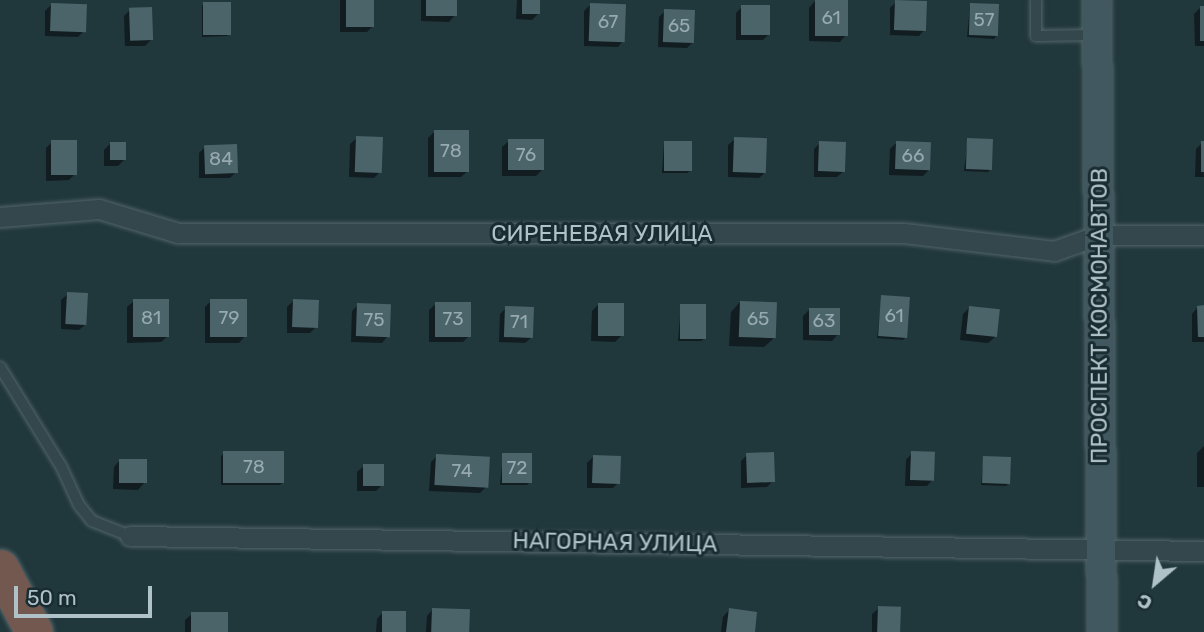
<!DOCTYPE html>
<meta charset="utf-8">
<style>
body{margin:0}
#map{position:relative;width:1204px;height:632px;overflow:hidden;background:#20373c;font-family:Rubik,sans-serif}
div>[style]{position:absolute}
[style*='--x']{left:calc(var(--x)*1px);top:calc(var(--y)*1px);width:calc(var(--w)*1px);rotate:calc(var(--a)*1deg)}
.shadow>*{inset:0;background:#0007}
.building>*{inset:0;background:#4a646a;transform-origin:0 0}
.roads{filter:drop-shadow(0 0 2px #52656a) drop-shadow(0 0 2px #52656a)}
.lane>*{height:10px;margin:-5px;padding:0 5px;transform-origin:5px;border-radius:5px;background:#34474c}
.street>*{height:19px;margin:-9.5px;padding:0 9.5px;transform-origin:9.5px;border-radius:9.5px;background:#34474c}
.secondary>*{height:28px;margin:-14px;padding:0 14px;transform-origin:14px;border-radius:14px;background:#415860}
.highway>*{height:37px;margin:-18.5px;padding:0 18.5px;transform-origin:18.5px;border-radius:18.5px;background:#735850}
span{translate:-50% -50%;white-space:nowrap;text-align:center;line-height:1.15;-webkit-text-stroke:6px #192c31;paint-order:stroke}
.number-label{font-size:19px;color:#96aab0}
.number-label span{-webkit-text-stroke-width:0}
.street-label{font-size:23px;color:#afc2c8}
.north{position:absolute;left:1120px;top:548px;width:70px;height:70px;-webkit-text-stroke:5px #192c31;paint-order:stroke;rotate:209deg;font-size:19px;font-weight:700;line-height:28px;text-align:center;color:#afc2c8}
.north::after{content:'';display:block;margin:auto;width:24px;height:32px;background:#afc2c8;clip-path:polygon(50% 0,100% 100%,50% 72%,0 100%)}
.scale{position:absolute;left:14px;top:586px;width:138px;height:32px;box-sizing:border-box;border:4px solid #afc2c8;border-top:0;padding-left:9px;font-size:21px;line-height:24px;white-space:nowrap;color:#afc2c8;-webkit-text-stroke:5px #192c31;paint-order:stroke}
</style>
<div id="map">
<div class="shadow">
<i style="clip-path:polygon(340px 0,373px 0,373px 26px,367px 32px,340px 32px)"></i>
<i style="clip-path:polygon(421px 0,455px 0,455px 15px,449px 22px,421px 21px)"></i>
<i style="clip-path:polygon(517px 0,539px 0,538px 14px,532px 20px,516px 19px)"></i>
<i style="clip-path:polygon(815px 1px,846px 35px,840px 42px,809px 41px,809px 8px)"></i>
<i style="clip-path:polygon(896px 2px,925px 29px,919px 36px,890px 35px,890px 8px)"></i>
<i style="clip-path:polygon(204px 4px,230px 34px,227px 36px,202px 37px,202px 6px)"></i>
<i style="clip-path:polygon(51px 5px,85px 30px,78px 37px,45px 36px,45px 11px)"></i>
<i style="clip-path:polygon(590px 5px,624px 40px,618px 47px,584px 46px,584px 11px)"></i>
<i style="clip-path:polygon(970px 5px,996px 36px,994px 39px,967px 37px)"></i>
<i style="clip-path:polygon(742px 7px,769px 34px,763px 40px,736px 40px,736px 13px)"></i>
<i style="clip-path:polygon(1200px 8px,1204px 8px,1204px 46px,1195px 46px,1194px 14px)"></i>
<i style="clip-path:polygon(130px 10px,151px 40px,145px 46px,125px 46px,124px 16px)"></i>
<i style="clip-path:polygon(665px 11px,693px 42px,687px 48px,658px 47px,659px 17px)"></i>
<i style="clip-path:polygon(434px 132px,468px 171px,461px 177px,428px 177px,428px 138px)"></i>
<i style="clip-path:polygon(357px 138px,380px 172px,374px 178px,349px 177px,350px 144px)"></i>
<i style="clip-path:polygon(735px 139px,766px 172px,759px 178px,728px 177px,728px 145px)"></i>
<i style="clip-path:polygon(968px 140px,990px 170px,988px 172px,964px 171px)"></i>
<i style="clip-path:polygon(509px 141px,542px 170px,536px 176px,502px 176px,502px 147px)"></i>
<i style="clip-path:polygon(52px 142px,75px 174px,69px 180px,46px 181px,46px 148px)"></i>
<i style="clip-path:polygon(664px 143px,690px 171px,687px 173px,662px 173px)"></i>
<i style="clip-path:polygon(820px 143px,844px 171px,837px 177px,814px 177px,814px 149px)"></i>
<i style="clip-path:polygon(896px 143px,929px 170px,923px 176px,889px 175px,890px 149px)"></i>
<i style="clip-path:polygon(1202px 143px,1204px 177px,1195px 177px,1196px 149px)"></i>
<i style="clip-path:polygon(110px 144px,124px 160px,118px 166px,104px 166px,104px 150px)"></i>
<i style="clip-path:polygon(205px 147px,236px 172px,230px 178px,199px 178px,199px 153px)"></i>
<i style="clip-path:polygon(68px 294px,86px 324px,79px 330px,61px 329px,61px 300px)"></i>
<i style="clip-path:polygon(882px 297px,906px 337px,903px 340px,877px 338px)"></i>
<i style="clip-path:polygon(134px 301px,168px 336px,161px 342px,127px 343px,127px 307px)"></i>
<i style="clip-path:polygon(211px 301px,245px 336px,239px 343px,205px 343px,205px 307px)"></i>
<i style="clip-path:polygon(293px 301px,316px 327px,310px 333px,287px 333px,287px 307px)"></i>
<i style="clip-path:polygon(740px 302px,774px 338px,764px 347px,729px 346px,731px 312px)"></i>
<i style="clip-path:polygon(436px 304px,469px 336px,463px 342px,429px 342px,429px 310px)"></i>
<i style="clip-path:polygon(599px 304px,621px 336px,615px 342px,591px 341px,592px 311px)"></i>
<i style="clip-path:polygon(358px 305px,388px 336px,382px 343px,351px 342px,352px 311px)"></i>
<i style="clip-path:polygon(681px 305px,704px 339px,701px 341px,678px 341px)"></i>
<i style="clip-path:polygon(1198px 307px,1204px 307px,1204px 342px,1192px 342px,1192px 314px)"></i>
<i style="clip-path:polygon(506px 308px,532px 337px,525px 343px,499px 342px,500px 314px)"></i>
<i style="clip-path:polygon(969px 308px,995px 337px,988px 343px,960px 340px,963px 314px)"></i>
<i style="clip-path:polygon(809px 310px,838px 334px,832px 341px,803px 340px,803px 316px)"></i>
<i style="clip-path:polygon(1204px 446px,1204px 487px,1197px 487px,1197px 453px)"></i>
<i style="clip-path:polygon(224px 453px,283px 482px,280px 485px,221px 485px,221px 456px)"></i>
<i style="clip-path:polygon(912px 453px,933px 479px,927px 486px,905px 486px,906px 460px)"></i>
<i style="clip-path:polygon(503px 455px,530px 482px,527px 485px,500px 485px)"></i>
<i style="clip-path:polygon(747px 455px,773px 481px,767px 487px,741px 488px,741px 461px)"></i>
<i style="clip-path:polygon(437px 456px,486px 487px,480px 493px,429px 491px,431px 462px)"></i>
<i style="clip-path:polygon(593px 457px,619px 482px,613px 488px,587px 488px,587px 463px)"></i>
<i style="clip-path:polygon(984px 458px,1009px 483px,1006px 486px,981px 485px)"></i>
<i style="clip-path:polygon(120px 460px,144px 483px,138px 490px,113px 489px,114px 467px)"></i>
<i style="clip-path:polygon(364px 466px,382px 485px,376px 491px,357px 491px,357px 472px)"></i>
<i style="clip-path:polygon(879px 608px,899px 632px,872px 632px,872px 614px)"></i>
<i style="clip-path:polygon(433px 609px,467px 632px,426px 632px,427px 616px)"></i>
<i style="clip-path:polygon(729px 610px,753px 632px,721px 632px,723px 617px)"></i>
<i style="clip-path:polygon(383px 612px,404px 632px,376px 632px,377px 619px)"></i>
<i style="clip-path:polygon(192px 614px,226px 632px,185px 632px,185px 620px)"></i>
</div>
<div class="building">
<i style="left:346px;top:0;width:28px;height:27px"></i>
<i style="left:426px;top:0;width:31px;height:16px"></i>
<i style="left:522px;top:0;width:18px;height:14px"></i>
<i style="left:815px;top:0;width:33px;height:36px"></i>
<i style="left:895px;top:0;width:32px;height:30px;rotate:2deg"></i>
<i style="left:203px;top:2px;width:28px;height:33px"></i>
<i style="left:51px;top:3px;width:36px;height:28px;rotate:2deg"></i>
<i style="left:590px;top:3px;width:36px;height:38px;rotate:2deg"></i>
<i style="left:970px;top:3px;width:29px;height:32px;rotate:2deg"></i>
<i style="left:741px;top:5px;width:29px;height:30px"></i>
<i style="left:1200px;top:6px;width:4px;height:35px"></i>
<i style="left:152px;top:7px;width:33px;height:23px;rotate:88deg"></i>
<i style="left:664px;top:9px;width:31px;height:33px;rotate:2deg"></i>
<i style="left:434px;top:130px;width:35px;height:42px"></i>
<i style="left:356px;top:136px;width:27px;height:36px;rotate:2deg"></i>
<i style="left:734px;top:137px;width:33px;height:35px;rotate:2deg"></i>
<i style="left:967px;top:138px;width:26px;height:31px;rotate:2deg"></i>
<i style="left:508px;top:139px;width:36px;height:31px"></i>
<i style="left:51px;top:140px;width:26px;height:35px"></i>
<i style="left:664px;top:141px;width:28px;height:30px"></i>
<i style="left:819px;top:141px;width:27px;height:30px;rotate:2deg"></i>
<i style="left:896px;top:141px;width:35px;height:28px;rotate:2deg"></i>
<i style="left:1201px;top:141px;width:3px;height:31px"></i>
<i style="left:110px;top:142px;width:16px;height:18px"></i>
<i style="left:237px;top:144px;width:29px;height:33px;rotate:88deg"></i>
<i style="left:67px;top:292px;width:21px;height:32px;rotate:3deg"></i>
<i style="left:881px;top:295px;width:29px;height:41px;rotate:4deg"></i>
<i style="left:133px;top:299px;width:36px;height:38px"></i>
<i style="left:210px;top:299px;width:37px;height:38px"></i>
<i style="left:293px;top:299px;width:26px;height:28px;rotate:2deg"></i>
<i style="left:740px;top:301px;width:37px;height:36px;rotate:2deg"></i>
<i style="left:435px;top:302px;width:36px;height:35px"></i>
<i style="left:357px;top:303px;width:34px;height:33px;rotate:2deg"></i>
<i style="left:598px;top:303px;width:26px;height:33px"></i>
<i style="left:680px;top:304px;width:26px;height:35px"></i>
<i style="clip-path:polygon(1204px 305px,1204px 337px,1198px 337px,1197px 306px)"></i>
<i style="left:505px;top:306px;width:29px;height:31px;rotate:2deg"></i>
<i style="left:969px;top:306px;width:31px;height:28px;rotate:6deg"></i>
<i style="left:809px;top:308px;width:31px;height:27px"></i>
<i style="left:284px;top:451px;width:32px;height:61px;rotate:90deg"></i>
<i style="left:911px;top:451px;width:24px;height:29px;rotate:2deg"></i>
<i style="left:774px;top:452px;width:30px;height:28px;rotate:88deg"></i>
<i style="left:502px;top:453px;width:30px;height:30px"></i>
<i style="left:436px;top:454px;width:54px;height:31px;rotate:3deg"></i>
<i style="left:593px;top:455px;width:28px;height:28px;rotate:2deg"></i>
<i style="left:983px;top:456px;width:28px;height:27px;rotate:2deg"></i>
<i style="left:119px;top:459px;width:28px;height:24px"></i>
<i style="left:363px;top:464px;width:21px;height:22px"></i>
<i style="left:878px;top:606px;width:23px;height:26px;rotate:2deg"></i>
<i style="left:432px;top:608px;width:38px;height:24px;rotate:2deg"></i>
<i style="clip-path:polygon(729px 608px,757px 612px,755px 632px,726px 632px)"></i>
<i style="left:382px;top:611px;width:24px;height:21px"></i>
<i style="left:191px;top:612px;width:37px;height:20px"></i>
</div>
<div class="roads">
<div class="lane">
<i style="--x:1036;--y:0;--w:36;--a:90"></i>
<i style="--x:1036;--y:36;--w:58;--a:-1"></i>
<i style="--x:0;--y:367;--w:116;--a:58.4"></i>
<i style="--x:61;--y:466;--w:43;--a:65.2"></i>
<i style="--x:79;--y:505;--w:21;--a:51"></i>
<i style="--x:92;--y:521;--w:41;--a:21.5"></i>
</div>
<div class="street">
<i style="--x:0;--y:217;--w:99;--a:-4.6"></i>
<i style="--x:99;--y:209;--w:83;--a:16.9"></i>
<i style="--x:178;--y:233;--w:726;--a:0"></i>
<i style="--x:904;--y:233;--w:151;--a:6.8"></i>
<i style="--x:1054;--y:251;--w:48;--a:-19.6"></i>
<i style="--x:1099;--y:235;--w:105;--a:0"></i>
<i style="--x:130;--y:536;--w:1074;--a:0.8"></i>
</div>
<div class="secondary">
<i style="--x:1097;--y:0;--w:632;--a:89.55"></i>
</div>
<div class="highway">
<i style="--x:0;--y:568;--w:72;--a:62"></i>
</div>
</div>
<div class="number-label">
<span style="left:831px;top:18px">61</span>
<span style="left:984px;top:20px">57</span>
<span style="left:608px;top:22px">67</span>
<span style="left:679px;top:26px">65</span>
<span style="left:451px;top:151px">78</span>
<span style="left:526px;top:155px">76</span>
<span style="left:913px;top:156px">66</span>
<span style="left:221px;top:159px">84</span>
<span style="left:894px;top:316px">61</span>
<span style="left:151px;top:318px">81</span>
<span style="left:229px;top:318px">79</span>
<span style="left:453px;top:319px">73</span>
<span style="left:758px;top:319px">65</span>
<span style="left:374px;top:320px">75</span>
<span style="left:824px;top:321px">63</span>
<span style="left:519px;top:322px">71</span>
<span style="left:254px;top:467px">78</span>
<span style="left:517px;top:468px">72</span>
<span style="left:462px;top:471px">74</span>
</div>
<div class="street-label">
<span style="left:602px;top:233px">СИРЕНЕВАЯ УЛИЦА</span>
<span style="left:1099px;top:316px;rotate:-90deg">ПРОСПЕКТ КОСМОНАВТОВ</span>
<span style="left:615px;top:542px;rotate:1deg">НАГОРНАЯ УЛИЦА</span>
</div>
<div class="north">С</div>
<div class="scale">50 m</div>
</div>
